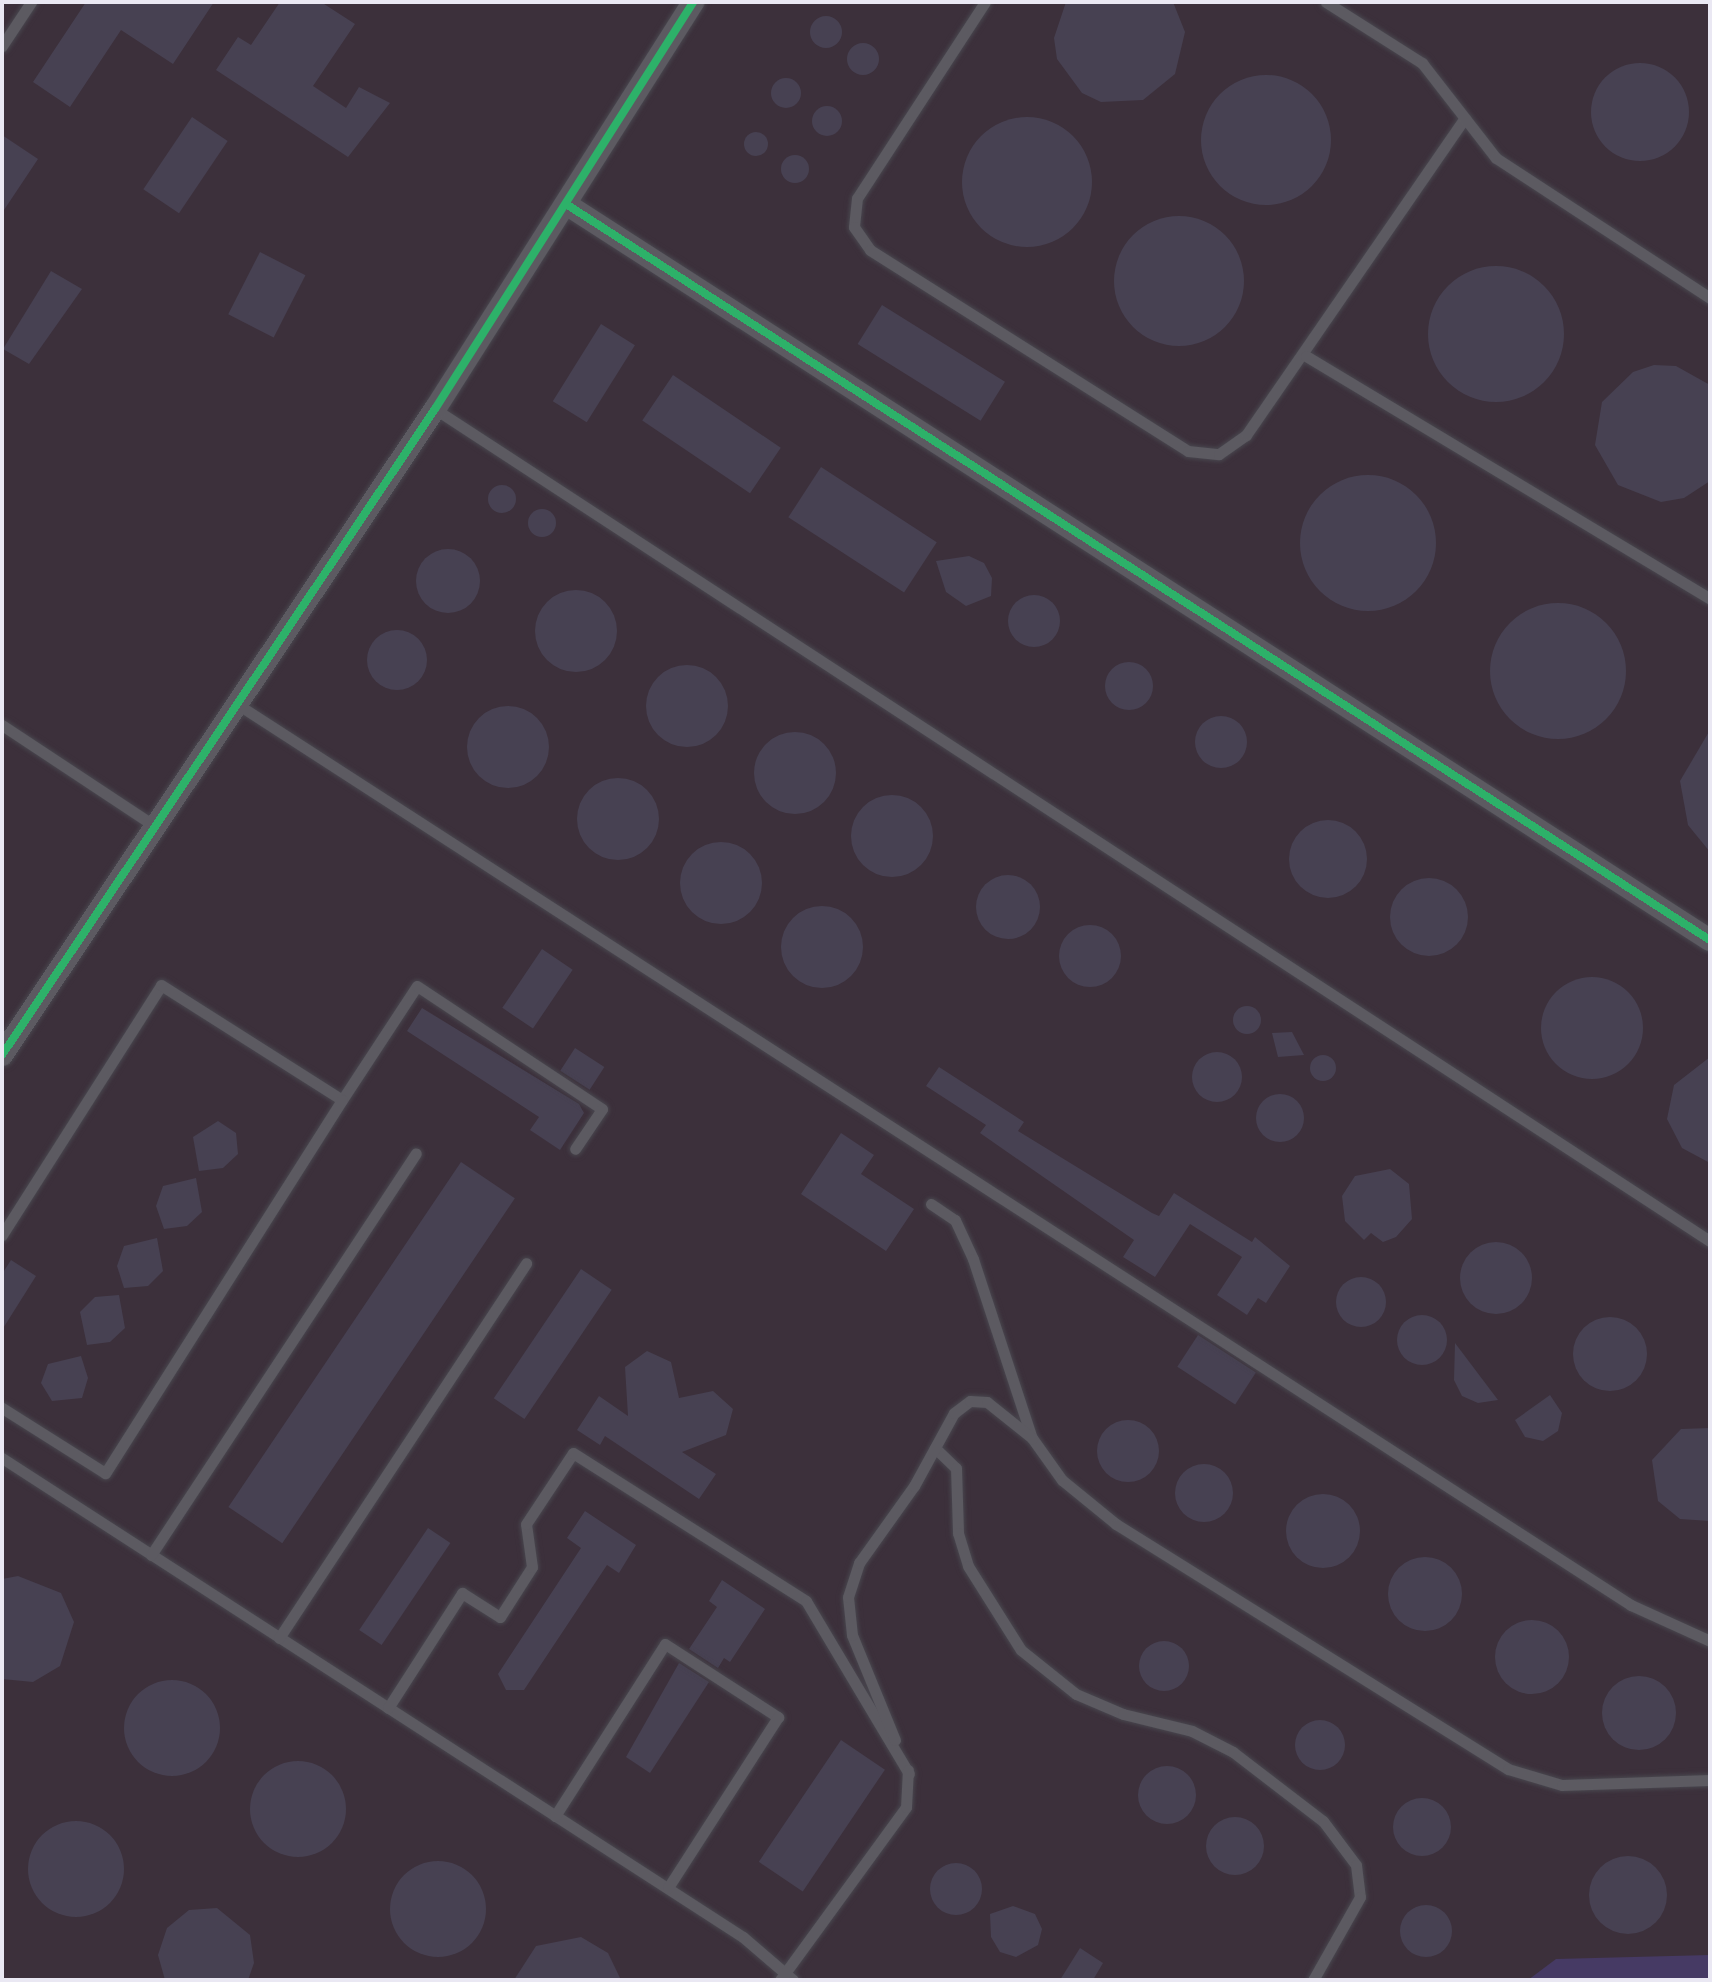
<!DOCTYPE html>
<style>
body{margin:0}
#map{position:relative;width:1712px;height:1982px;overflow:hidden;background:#2d2a34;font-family:Cabin,sans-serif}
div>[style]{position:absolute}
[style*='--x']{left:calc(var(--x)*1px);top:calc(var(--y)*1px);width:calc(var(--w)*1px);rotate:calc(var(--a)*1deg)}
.industrial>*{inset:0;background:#3c303b;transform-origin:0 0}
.green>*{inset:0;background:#463a64}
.building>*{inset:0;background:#474152;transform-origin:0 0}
.round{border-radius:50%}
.roads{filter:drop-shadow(0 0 2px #48464e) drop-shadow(0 0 2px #48464e)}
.service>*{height:11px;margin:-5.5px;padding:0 5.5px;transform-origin:5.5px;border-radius:5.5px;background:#5c5a61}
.minor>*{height:22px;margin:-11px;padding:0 11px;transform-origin:11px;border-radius:11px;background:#5c5a61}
.cycleway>*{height:8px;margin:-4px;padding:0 4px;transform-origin:4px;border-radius:4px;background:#2db169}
span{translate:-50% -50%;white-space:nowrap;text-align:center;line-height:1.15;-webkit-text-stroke:6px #2b2737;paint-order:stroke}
.frame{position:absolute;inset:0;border:4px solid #eae8f3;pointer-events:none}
</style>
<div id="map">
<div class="industrial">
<i style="left:2px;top:2px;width:1708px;height:1978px"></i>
</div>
<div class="green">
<i style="clip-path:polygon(1710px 1955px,1710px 1980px,1528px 1980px,1556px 1959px)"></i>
</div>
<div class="building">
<i style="clip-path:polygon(86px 2px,214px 2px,173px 64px,121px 30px,70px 107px,33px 82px)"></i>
<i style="clip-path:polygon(280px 2px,321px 2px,355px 24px,313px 86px,346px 108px,359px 87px,390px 103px,348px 157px,216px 70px,238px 37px,251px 45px)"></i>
<i style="clip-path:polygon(1066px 2px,1173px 2px,1185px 32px,1175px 74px,1143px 100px,1101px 102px,1082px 93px,1057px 59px,1054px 38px)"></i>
<i class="round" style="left:810px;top:16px;width:32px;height:32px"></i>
<i class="round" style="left:847px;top:43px;width:32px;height:32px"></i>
<i class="round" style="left:1591px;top:63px;width:98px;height:98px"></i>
<i class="round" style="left:1201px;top:75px;width:130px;height:130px"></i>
<i class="round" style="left:771px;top:78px;width:30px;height:30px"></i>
<i class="round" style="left:812px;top:106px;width:30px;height:30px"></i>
<i class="round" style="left:962px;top:117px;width:130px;height:130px"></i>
<i style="left:192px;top:117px;width:43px;height:87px;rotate:34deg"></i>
<i class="round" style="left:744px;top:132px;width:24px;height:24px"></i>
<i style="clip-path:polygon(2px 135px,38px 159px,2px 213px)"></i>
<i class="round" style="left:781px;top:155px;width:28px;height:28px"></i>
<i class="round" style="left:1114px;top:216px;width:130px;height:130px"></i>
<i style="left:260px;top:252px;width:51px;height:70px;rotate:27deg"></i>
<i class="round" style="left:1428px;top:266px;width:136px;height:136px"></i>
<i style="clip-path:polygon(51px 271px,82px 289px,29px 364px,3px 349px)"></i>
<i style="left:882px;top:305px;width:145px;height:46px;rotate:32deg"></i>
<i style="left:601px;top:324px;width:40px;height:91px;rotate:32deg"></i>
<i style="clip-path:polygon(1654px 365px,1676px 366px,1710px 385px,1710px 481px,1684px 498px,1661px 502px,1618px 485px,1595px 445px,1602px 402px,1633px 372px)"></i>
<i style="left:673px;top:375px;width:130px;height:55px;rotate:34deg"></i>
<i style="left:821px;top:467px;width:138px;height:60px;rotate:33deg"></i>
<i class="round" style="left:1300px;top:475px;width:136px;height:136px"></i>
<i class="round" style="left:488px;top:485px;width:28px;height:28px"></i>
<i class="round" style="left:528px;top:509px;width:28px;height:28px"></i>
<i class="round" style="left:416px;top:549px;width:64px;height:64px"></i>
<i style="clip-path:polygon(969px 556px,984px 563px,992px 578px,991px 596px,966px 606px,946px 592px,936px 561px)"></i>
<i class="round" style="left:535px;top:590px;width:82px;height:82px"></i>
<i class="round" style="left:1008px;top:595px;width:52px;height:52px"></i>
<i class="round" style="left:1490px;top:603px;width:136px;height:136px"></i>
<i class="round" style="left:367px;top:630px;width:60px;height:60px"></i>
<i class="round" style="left:1105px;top:662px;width:48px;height:48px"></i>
<i class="round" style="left:646px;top:665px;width:82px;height:82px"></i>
<i class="round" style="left:467px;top:706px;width:82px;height:82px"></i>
<i class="round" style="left:1195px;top:716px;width:52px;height:52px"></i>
<i style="clip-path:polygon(1710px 730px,1710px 852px,1688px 825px,1680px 781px)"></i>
<i class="round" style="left:754px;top:732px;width:82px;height:82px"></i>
<i class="round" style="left:577px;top:778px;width:82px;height:82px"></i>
<i class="round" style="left:851px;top:795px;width:82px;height:82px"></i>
<i class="round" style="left:1289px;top:820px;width:78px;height:78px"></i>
<i class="round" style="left:680px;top:842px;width:82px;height:82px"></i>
<i class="round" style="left:976px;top:875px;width:64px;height:64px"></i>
<i class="round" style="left:1390px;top:878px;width:78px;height:78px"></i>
<i class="round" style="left:781px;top:906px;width:82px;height:82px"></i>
<i class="round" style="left:1059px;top:925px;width:62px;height:62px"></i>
<i style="left:542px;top:949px;width:37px;height:71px;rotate:34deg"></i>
<i class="round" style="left:1541px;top:977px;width:102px;height:102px"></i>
<i class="round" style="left:1233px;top:1006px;width:28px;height:28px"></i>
<i style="clip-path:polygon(422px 1008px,579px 1104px,584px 1113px,560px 1150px,530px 1130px,539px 1117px,407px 1031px)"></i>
<i style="clip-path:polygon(1292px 1032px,1304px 1055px,1278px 1057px,1272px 1033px)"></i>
<i style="left:575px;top:1048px;width:35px;height:27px;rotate:33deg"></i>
<i class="round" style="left:1192px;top:1052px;width:50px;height:50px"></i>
<i class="round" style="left:1310px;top:1055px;width:26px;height:26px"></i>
<i style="clip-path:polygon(1710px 1057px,1710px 1163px,1682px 1148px,1667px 1119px,1674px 1085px)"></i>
<i style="clip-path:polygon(939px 1067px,1024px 1122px,1018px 1131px,1152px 1213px,1159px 1216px,1174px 1193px,1252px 1242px,1255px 1237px,1290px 1266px,1266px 1303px,1258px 1298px,1247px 1315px,1217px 1295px,1242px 1257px,1190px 1224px,1155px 1277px,1123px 1257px,1134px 1240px,980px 1133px,986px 1125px,926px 1086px)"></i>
<i class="round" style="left:1256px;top:1094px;width:48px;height:48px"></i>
<i style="clip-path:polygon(218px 1121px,236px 1133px,238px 1154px,223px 1168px,199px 1171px,193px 1137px)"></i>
<i style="clip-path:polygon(841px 1133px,874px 1155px,861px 1174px,914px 1209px,886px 1251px,801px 1194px)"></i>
<i style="left:461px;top:1162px;width:65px;height:416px;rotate:34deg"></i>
<i style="clip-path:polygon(1390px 1169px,1409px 1184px,1412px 1219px,1396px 1237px,1383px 1242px,1371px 1233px,1364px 1240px,1345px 1221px,1342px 1196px,1355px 1176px)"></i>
<i style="clip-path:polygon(196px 1178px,202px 1212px,187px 1226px,164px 1229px,156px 1206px,163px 1186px)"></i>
<i style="clip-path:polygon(157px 1238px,163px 1271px,148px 1286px,124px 1288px,117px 1266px,124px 1246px)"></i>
<i class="round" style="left:1460px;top:1242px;width:72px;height:72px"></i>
<i style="clip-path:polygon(11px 1260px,36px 1276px,2px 1330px,2px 1274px)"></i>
<i style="left:581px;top:1269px;width:37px;height:156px;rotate:34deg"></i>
<i class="round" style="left:1336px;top:1277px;width:50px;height:50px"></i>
<i style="clip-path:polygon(119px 1295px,125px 1328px,110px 1342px,87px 1345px,80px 1312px,95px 1297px)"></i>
<i class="round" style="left:1397px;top:1315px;width:50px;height:50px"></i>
<i class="round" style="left:1573px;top:1317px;width:74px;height:74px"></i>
<i style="left:1198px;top:1335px;width:69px;height:38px;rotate:33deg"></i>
<i style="clip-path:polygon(1455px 1343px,1498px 1400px,1478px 1403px,1462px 1396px,1454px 1380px)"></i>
<i style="clip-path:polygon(647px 1351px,671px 1362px,679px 1398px,713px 1391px,733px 1409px,726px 1435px,682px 1452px,716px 1474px,699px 1499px,605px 1436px,600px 1445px,577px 1430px,599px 1396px,628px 1416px,625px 1367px)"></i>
<i style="clip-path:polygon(81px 1356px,88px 1378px,82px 1398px,52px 1401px,41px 1383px,48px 1364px)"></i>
<i style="clip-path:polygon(1550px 1395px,1562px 1413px,1558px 1431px,1543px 1441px,1525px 1437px,1515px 1420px)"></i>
<i class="round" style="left:1097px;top:1420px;width:62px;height:62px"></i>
<i style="clip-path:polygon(1710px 1428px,1710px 1521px,1680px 1519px,1658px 1501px,1652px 1460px,1681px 1429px)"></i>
<i class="round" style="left:1175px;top:1464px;width:58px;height:58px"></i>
<i class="round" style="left:1286px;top:1494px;width:74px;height:74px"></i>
<i style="clip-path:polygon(585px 1511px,636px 1545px,619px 1573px,607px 1565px,524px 1690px,506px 1690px,498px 1674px,581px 1548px,567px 1538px)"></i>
<i style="left:428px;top:1528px;width:27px;height:123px;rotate:34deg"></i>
<i class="round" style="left:1388px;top:1557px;width:74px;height:74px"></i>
<i style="clip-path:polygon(18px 1576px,61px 1593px,74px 1622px,60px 1666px,33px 1682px,2px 1679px,2px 1579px)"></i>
<i style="clip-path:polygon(722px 1580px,765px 1609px,730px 1662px,724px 1658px,718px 1668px,689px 1649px,717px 1607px,709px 1601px)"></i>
<i class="round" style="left:1495px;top:1620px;width:74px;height:74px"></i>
<i class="round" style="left:1139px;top:1641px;width:50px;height:50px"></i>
<i style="clip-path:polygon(679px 1663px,709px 1682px,650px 1773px,626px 1757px)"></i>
<i class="round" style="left:1602px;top:1676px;width:74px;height:74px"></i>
<i class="round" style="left:124px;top:1680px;width:96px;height:96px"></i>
<i class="round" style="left:1295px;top:1720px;width:50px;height:50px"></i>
<i style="left:841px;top:1740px;width:53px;height:147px;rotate:34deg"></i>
<i class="round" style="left:250px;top:1761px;width:96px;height:96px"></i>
<i class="round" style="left:1138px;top:1766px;width:58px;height:58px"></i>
<i class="round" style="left:1393px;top:1798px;width:58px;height:58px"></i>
<i class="round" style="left:1206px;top:1817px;width:58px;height:58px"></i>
<i class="round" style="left:28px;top:1821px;width:96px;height:96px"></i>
<i class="round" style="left:1589px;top:1856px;width:78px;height:78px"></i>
<i class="round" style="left:390px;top:1861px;width:96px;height:96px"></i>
<i class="round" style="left:930px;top:1863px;width:52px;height:52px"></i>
<i class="round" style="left:1400px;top:1905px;width:52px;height:52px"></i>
<i style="clip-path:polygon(1013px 1906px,1035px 1914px,1042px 1929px,1038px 1945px,1016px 1957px,1000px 1952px,991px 1937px,990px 1914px)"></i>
<i style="clip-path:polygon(217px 1908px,250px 1935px,254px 1963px,248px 1980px,165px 1980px,158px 1955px,167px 1928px,189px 1910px)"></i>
<i style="clip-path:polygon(581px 1937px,608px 1953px,621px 1980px,514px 1980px,536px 1946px)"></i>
<i style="clip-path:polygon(1080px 1948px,1103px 1963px,1093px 1980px,1060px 1980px)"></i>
</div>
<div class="roads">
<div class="service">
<i style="--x:985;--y:2;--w:234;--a:123.1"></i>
<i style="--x:857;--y:198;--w:29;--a:96"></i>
<i style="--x:854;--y:227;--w:28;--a:55"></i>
<i style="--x:870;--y:250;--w:376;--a:32.3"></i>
<i style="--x:1188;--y:451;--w:31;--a:6"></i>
<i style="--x:1219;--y:454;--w:33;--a:-35"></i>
<i style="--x:1246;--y:435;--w:385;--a:-55.4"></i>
<i style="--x:1326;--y:2;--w:114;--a:32.4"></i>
<i style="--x:1422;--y:63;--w:120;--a:52.1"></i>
<i style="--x:1496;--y:158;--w:256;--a:33.2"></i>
<i style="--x:2;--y:46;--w:53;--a:-56.6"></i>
<i style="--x:1306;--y:356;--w:471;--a:31"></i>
<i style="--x:435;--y:409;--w:1522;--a:33.13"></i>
<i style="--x:237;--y:704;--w:1660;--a:32.88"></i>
<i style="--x:1631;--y:1605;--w:87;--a:24.5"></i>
<i style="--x:2;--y:725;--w:181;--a:33.5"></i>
<i style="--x:342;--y:1100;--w:136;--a:-56.7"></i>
<i style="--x:417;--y:986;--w:222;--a:33.6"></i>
<i style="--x:602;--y:1109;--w:48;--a:124"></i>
<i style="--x:931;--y:1204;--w:29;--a:34"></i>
<i style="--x:955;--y:1220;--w:43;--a:65.2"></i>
<i style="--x:973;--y:1259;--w:188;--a:71.8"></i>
<i style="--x:1032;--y:1438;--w:52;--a:54.5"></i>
<i style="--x:1062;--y:1480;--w:70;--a:39.2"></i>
<i style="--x:1116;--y:1524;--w:462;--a:32"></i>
<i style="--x:1508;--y:1769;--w:56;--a:16.5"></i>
<i style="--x:1562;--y:1785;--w:148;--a:-1.9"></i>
<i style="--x:2;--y:1235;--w:296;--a:-57.5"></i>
<i style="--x:161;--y:985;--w:214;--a:32.4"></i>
<i style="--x:342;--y:1100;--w:442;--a:122.4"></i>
<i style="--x:105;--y:1473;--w:122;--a:-147.7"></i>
<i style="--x:935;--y:1448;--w:29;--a:44"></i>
<i style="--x:956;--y:1468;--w:65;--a:88.2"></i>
<i style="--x:958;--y:1533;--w:34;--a:73"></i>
<i style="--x:968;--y:1566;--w:99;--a:57.8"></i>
<i style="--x:1021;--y:1650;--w:70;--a:38.7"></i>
<i style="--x:1076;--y:1694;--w:51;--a:23.1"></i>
<i style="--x:1123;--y:1714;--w:71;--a:13.8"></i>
<i style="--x:1192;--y:1731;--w:46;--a:27.1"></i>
<i style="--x:1233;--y:1752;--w:113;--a:37.5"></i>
<i style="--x:1323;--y:1821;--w:55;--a:53.1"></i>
<i style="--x:1356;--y:1865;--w:32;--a:83"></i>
<i style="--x:1360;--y:1897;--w:95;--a:119.5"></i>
<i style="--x:2;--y:1458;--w:882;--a:32.88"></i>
<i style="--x:743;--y:1937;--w:66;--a:40.7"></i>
<i style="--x:151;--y:1555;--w:481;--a:-56.6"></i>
<i style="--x:279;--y:1638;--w:449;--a:-56.6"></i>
<i style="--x:388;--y:1708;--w:137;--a:-57.2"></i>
<i style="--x:462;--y:1593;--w:45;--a:32.3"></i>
<i style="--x:500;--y:1617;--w:59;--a:-57.4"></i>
<i style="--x:532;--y:1567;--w:43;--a:-97.9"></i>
<i style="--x:526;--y:1524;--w:85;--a:-56.5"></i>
<i style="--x:573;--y:1453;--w:276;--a:32.4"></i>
<i style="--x:806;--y:1601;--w:201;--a:59.2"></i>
<i style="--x:895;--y:1740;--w:113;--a:-112.3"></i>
<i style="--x:852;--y:1635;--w:38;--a:-96"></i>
<i style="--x:848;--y:1597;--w:36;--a:-72"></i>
<i style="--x:859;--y:1563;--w:95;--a:-54.5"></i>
<i style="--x:914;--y:1486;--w:83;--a:-61.3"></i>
<i style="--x:954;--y:1413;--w:20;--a:-37"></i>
<i style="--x:970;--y:1401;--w:17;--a:3"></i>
<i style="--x:987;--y:1402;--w:58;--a:38.7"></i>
<i style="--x:555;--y:1816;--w:204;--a:-57.4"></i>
<i style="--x:665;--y:1644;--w:135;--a:32.9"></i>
<i style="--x:778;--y:1717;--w:203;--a:122.8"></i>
<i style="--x:780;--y:1980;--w:214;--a:-53.9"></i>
<i style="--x:906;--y:1807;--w:37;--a:-87"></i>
</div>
<div class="minor">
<i style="--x:566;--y:204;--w:1360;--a:32.76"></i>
<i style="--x:2;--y:1055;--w:778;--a:-56.17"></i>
<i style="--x:435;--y:409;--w:482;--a:-57.6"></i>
</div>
</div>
<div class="cycleway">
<i style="--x:566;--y:204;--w:1360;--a:32.76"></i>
<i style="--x:2;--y:1055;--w:778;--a:-56.17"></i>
<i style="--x:435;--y:409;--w:482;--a:-57.6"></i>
</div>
<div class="frame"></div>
</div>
